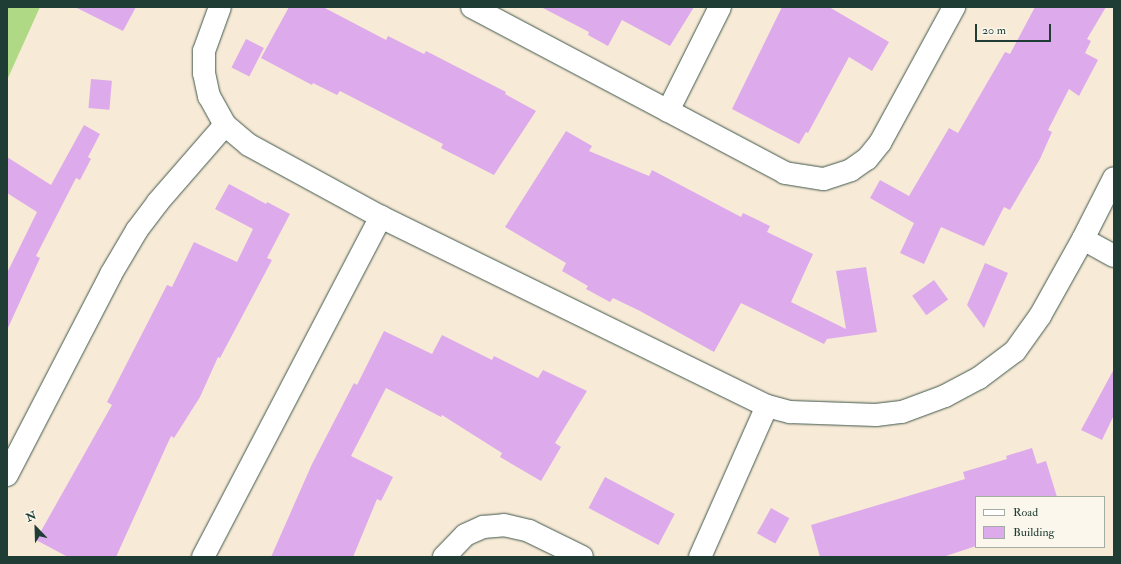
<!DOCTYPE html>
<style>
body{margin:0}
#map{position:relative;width:1121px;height:564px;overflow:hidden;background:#f7ead6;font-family:"IM FELL Double Pica",serif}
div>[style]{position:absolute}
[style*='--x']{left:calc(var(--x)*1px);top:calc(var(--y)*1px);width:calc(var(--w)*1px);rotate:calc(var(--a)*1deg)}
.green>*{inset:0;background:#afd984}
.building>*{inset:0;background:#ddabeb;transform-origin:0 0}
.roads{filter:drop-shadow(0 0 1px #3f574c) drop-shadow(0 0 1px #3f574c)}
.minor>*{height:22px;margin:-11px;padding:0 11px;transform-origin:11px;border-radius:11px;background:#fff}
span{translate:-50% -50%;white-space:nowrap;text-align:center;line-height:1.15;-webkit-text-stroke:3px #fbf7ec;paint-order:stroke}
.frame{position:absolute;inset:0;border:8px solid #1f3d34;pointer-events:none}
.legend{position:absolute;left:975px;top:496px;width:130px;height:52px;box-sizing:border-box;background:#fbf7ec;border:1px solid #a3ada2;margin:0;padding:5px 7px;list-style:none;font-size:12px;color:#1f3d34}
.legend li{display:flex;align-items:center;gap:8px;height:20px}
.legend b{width:20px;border:1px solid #a3ada2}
.north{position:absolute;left:16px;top:508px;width:40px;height:40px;-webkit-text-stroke:3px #fbf7ec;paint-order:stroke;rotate:337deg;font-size:11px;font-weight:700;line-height:16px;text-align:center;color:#1f3d34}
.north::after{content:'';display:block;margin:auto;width:14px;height:18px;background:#1f3d34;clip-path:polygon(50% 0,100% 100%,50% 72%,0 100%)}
.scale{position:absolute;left:975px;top:24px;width:76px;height:18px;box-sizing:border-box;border:2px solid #1f3d34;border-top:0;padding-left:5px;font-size:12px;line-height:14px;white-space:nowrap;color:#1f3d34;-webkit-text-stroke:3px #fbf7ec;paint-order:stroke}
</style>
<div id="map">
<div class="green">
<i style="clip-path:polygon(7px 7px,40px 7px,7px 80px)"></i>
</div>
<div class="building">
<i style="clip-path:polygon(75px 7px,136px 7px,123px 31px)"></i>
<i style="clip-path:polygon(289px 7px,323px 7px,386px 40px,388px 36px,424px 54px,426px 51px,506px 92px,505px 94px,536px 111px,494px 175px,441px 148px,443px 144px,340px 91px,337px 95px,313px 83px,312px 85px,261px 58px)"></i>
<i style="clip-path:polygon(541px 7px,694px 7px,670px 46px,622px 20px,608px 46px,588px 35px,589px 32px)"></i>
<i style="clip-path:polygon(782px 7px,829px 7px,889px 42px,872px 71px,849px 57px,808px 133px,806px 132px,799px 144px,732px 109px)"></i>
<i style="clip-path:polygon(1035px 7px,1106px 7px,1087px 39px,1091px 41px,1085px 53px,1098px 60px,1079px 96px,1069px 89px,1048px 130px,1052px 132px,1040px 159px,1010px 210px,1004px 207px,984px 246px,941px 227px,924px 264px,900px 253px,914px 223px,870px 198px,880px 180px,909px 196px,949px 128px,958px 133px,1005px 52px,1010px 54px)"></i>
<i style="left:246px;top:39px;width:20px;height:32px;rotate:27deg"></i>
<i style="left:91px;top:79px;width:21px;height:29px;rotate:5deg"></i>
<i style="clip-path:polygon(84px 125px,100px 134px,88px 157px,91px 159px,80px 180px,76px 178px,36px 256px,40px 258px,7px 330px,7px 273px,37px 212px,7px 193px,7px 157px,51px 185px)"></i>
<i style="clip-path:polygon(566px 131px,592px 146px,589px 151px,649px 176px,652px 170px,741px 217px,743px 213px,770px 226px,767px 232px,813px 254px,791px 302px,846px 329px,836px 271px,866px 267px,877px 332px,827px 339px,824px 344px,741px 303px,714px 352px,640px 311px,613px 298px,610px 302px,586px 289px,588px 286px,562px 271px,566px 263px,505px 227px)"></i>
<i style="clip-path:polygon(229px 184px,266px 204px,267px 202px,290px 214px,267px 258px,272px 260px,220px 358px,218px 357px,200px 397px,174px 438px,171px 436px,116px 557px,68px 557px,36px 540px,112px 405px,107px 402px,167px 285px,172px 287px,194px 242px,237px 262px,253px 229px,215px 209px)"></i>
<i style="clip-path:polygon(985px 263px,1008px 273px,984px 328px,967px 305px)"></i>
<i style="left:934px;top:280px;width:24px;height:27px;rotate:54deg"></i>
<i style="clip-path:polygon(384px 331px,432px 354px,442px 335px,492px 360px,494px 356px,538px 378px,543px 370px,587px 391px,555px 443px,561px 447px,541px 481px,500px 457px,502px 453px,442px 415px,441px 417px,386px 388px,351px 456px,393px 477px,381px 501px,377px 499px,353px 557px,271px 557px,312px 464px,354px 383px,357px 385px)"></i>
<i style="clip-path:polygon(1114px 369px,1114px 415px,1102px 440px,1081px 430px)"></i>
<i style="clip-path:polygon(1032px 448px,1037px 464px,1046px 461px,1057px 497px,976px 497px,976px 546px,943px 557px,820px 557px,811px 525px,965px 479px,963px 472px,1007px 459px,1006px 456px)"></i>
<i style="left:605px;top:477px;width:79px;height:35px;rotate:28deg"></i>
<i style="left:771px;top:508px;width:21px;height:29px;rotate:29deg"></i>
</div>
<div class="roads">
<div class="minor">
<i style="--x:220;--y:7;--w:47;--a:110"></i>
<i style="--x:204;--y:51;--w:22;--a:90"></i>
<i style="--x:204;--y:73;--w:24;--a:78"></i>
<i style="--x:209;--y:96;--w:33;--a:61"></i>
<i style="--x:225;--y:125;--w:31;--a:40"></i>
<i style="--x:249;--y:145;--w:150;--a:28.6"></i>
<i style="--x:381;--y:217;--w:430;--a:26.1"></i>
<i style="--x:767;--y:406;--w:24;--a:15"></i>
<i style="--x:790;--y:412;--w:86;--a:2"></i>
<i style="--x:876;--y:415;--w:26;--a:-7"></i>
<i style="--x:902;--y:412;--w:46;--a:-20.4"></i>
<i style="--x:945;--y:396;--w:38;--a:-28"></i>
<i style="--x:979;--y:378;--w:45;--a:-36.9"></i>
<i style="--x:1015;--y:351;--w:43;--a:-54.5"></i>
<i style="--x:1040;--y:316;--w:88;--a:-60.8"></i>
<i style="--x:1083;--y:239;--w:68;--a:-63.1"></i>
<i style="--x:472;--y:7;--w:354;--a:27.9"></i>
<i style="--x:785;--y:173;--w:39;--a:9"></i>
<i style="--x:824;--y:179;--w:28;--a:-18"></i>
<i style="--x:851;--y:170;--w:19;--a:-35"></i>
<i style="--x:867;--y:159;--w:21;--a:-51"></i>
<i style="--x:880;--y:143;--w:155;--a:-61.4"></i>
<i style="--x:668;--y:111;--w:116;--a:-63.4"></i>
<i style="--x:1083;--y:239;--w:35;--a:29"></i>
<i style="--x:7;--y:475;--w:226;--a:-62.6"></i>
<i style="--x:111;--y:274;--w:51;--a:-59.4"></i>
<i style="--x:137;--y:230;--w:35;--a:-53"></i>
<i style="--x:158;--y:202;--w:102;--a:-49"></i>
<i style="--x:203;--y:557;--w:384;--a:-62.4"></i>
<i style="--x:444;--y:557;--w:30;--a:-46"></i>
<i style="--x:465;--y:535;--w:20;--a:-24"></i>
<i style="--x:483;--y:527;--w:21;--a:-5"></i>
<i style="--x:504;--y:525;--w:26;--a:13"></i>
<i style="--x:529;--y:531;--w:59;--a:26.1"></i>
<i style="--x:700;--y:557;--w:165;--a:-66.1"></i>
</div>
</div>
<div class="frame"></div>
<ul class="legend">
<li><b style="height:5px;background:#fff"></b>Road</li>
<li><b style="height:11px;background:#ddabeb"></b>Building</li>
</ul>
<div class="north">N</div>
<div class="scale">20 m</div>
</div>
